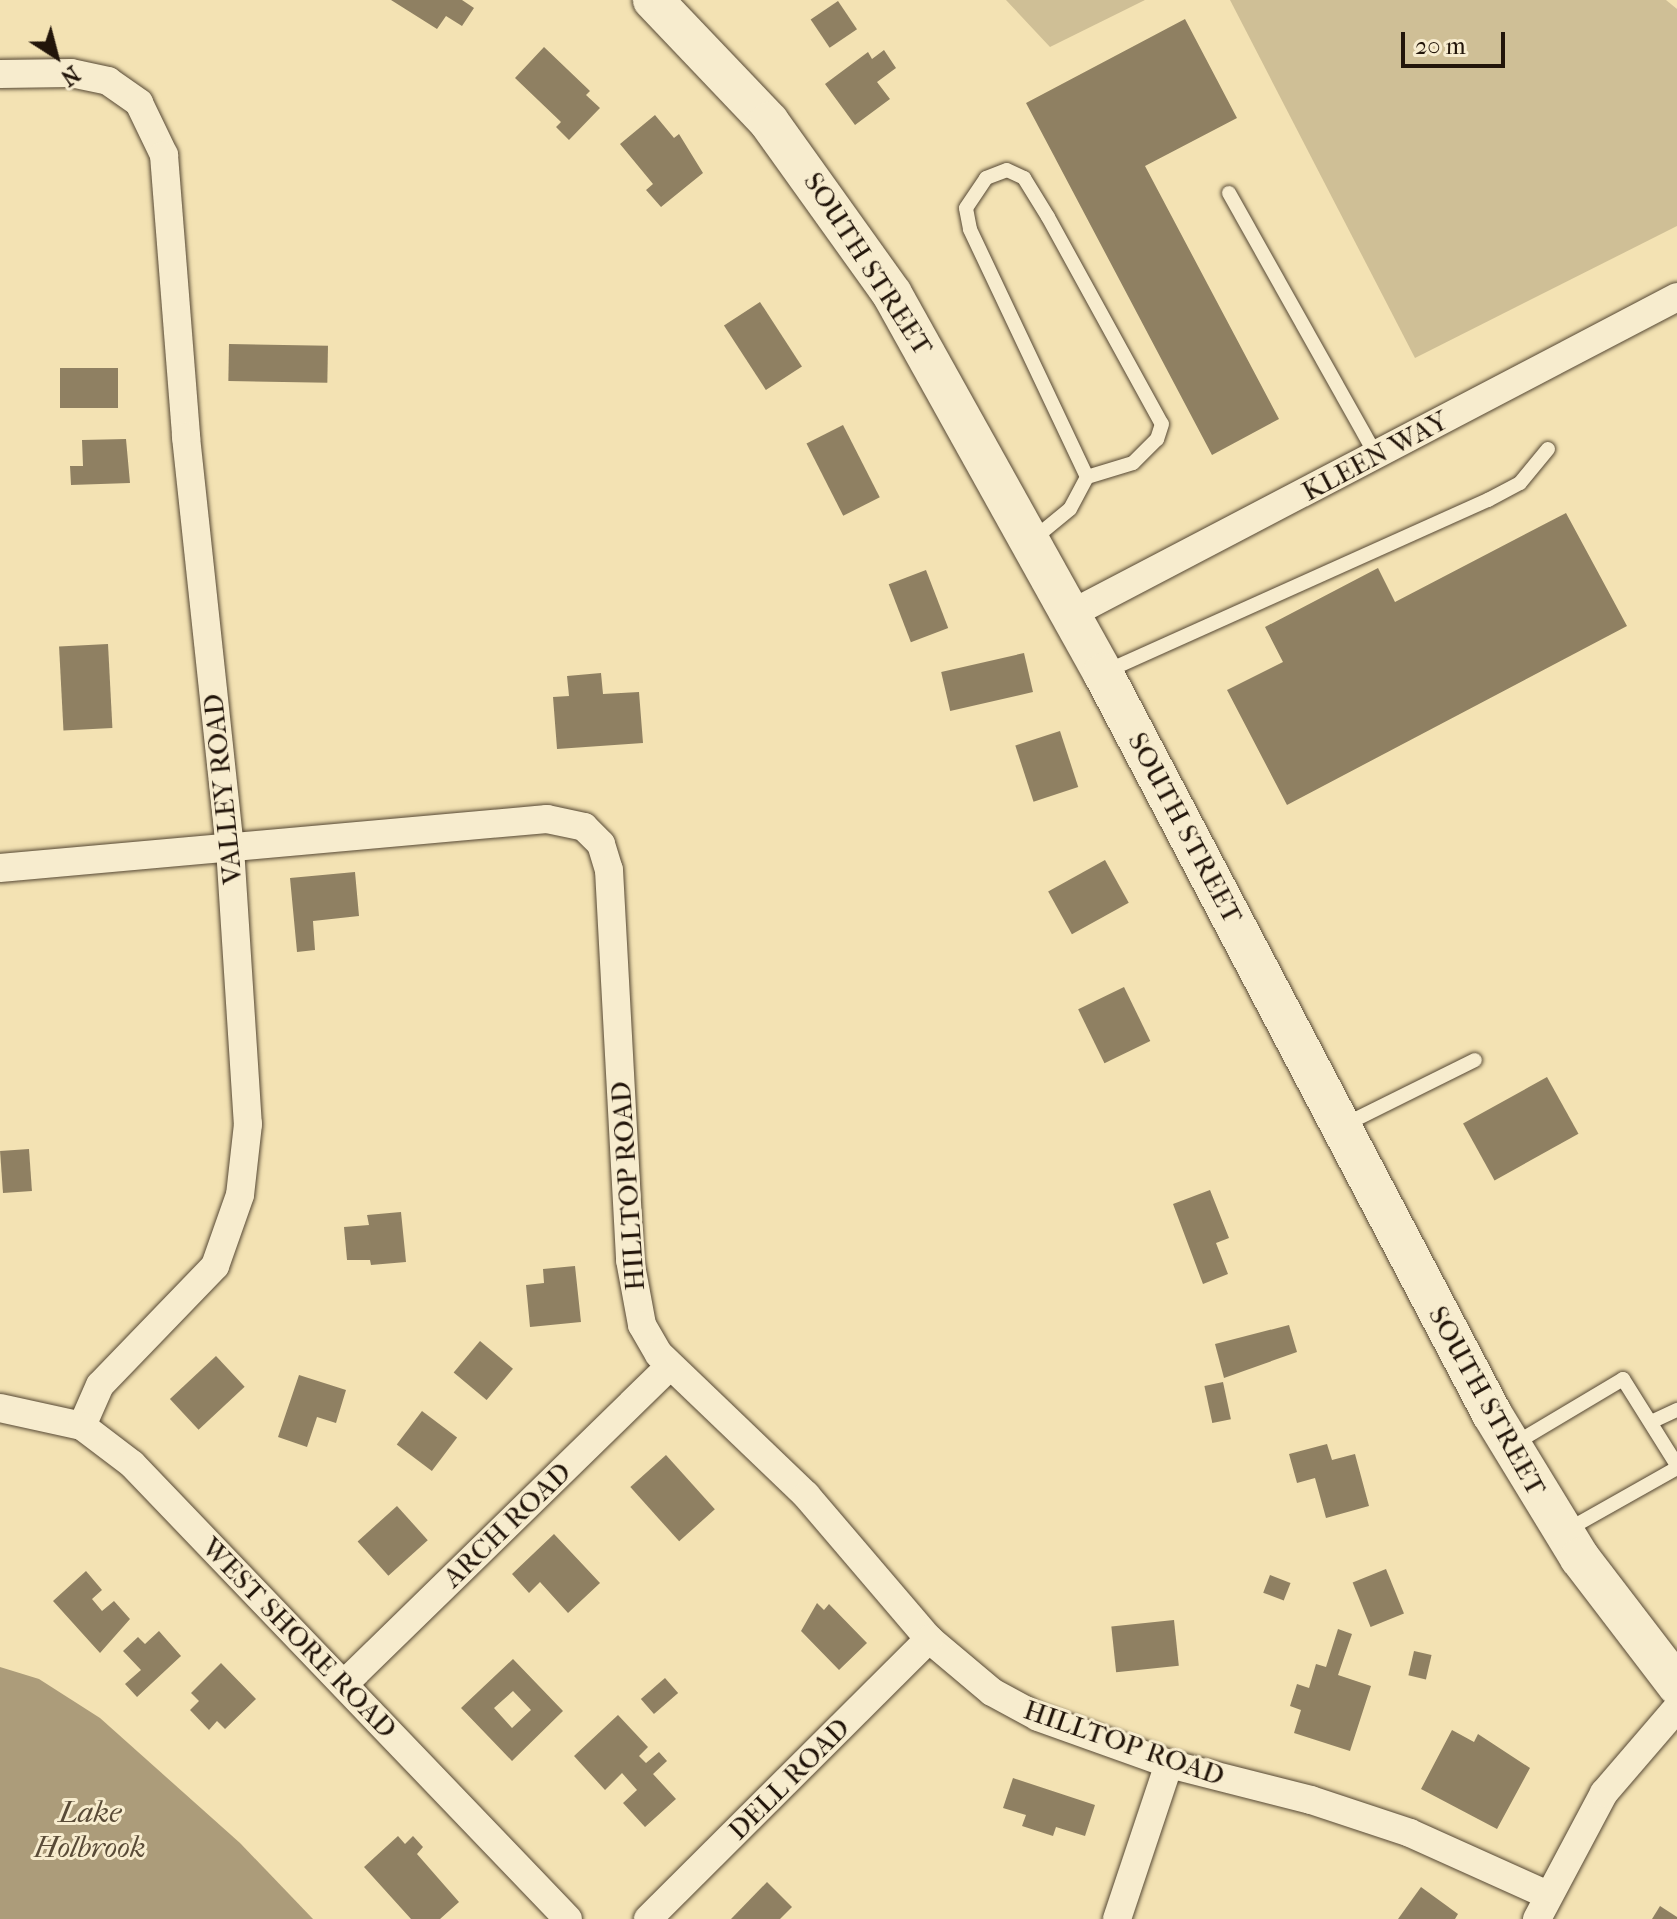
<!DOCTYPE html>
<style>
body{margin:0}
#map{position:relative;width:1677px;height:1919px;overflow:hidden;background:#f3e2b3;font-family:"IM FELL French Canon",serif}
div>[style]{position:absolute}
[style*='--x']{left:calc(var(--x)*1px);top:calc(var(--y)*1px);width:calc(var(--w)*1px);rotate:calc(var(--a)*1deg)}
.green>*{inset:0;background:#cfbf96}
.water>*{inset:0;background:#ac9c7a}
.building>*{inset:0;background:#8f8062;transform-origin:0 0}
.roads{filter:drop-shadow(0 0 2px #564834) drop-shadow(0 0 2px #564834)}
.lane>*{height:14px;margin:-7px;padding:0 7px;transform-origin:7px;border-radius:7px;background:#f7ecce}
.street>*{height:28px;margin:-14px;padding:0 14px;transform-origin:14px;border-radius:14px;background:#f7ecce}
.secondary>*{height:40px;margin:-20px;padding:0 20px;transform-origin:20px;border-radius:20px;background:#f7ecce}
span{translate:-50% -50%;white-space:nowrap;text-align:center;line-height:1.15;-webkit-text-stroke:6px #f7ecce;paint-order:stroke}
.street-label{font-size:28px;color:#22150a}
.water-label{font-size:30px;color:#594b37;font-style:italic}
.north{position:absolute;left:16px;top:16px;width:80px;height:80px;-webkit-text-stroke:6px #f7ecce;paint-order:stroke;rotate:144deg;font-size:22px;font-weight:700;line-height:32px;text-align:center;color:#22150a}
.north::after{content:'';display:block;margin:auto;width:28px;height:36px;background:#22150a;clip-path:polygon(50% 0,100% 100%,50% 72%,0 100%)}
.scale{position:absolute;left:1401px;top:32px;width:104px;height:36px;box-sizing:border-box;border:4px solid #22150a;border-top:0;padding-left:10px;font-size:24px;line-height:28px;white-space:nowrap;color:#22150a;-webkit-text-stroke:6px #f7ecce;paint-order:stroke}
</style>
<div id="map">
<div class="green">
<i style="clip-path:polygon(1006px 0,1145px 0,1050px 47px)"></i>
<i style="clip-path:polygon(1230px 0,1666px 0,1677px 9px,1677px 226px,1415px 358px)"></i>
</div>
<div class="water">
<i style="clip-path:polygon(0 1667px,39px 1679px,100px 1718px,240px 1843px,313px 1919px,0 1919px)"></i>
</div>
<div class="building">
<i style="clip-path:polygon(391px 0,462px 0,474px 8px,462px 26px,446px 16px,437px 29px)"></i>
<i style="left:838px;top:1px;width:34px;height:33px;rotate:56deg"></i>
<i style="clip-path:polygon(1185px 19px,1237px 118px,1145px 166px,1279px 419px,1212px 455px,1026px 103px)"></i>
<i style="clip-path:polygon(544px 47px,590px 91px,586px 95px,600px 108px,569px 140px,556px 127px,561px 122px,515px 78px)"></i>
<i style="clip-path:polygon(884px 50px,896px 68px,877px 82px,890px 99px,855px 125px,825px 84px,868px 52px,872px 59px)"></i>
<i style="clip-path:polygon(655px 115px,674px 138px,679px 134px,703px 173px,661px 207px,646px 190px,653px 184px,620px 144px)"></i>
<i style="left:760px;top:302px;width:77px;height:43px;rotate:57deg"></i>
<i style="left:229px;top:344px;width:99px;height:37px;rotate:1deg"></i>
<i style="left:60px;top:368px;width:58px;height:40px"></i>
<i style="left:843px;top:425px;width:81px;height:41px;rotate:63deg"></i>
<i style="clip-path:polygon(126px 439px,130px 483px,71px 485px,70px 466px,83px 466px,82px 440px)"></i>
<i style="clip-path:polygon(1566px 513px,1627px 626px,1287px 805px,1227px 690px,1283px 662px,1265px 627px,1378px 568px,1395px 602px)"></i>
<i style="left:926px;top:570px;width:62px;height:40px;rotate:69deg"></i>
<i style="left:108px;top:644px;width:84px;height:49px;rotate:87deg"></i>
<i style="left:1024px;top:653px;width:40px;height:85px;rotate:77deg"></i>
<i style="clip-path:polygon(601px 673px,603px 694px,639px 692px,643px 743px,557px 749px,553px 697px,569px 696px,567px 676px)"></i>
<i style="left:1060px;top:731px;width:59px;height:47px;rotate:72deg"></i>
<i style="left:1105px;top:860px;width:49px;height:65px;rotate:61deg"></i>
<i style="clip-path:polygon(355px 872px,359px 916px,313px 921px,315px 950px,297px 952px,290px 878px)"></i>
<i style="left:1124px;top:987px;width:60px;height:51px;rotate:64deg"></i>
<i style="left:1547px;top:1077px;width:65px;height:96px;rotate:61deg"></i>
<i style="left:29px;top:1149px;width:42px;height:29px;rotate:86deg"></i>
<i style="clip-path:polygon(1210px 1190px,1229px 1238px,1216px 1243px,1228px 1274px,1203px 1284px,1173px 1204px)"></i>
<i style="clip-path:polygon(401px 1212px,406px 1262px,371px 1265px,370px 1260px,347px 1260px,344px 1227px,369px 1225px,367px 1215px)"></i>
<i style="clip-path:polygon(575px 1266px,581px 1322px,530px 1327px,526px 1285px,544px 1283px,543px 1269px)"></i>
<i style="clip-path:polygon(1289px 1325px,1297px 1352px,1224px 1378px,1215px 1344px)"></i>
<i style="left:480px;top:1341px;width:43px;height:41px;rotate:40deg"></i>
<i style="left:216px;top:1356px;width:42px;height:63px;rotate:47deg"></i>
<i style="clip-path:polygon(299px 1375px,346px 1390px,336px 1423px,317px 1417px,307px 1447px,278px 1437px)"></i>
<i style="left:1223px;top:1382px;width:38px;height:19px;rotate:78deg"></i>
<i style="left:422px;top:1411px;width:44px;height:42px;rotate:37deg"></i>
<i style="clip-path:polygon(1327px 1444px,1332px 1460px,1355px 1454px,1369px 1506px,1326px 1518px,1315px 1478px,1297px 1483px,1289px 1454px)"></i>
<i style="left:666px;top:1455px;width:73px;height:48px;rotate:48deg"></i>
<i style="left:397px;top:1506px;width:46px;height:53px;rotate:48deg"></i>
<i style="clip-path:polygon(554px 1534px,600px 1583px,568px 1613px,540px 1582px,529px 1593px,512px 1574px)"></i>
<i style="left:1386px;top:1569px;width:48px;height:36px;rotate:68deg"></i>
<i style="clip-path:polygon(86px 1571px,102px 1590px,92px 1599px,102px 1611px,114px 1601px,130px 1619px,100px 1653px,53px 1601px)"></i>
<i style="left:1270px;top:1575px;width:22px;height:19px;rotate:21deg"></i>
<i style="clip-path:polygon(817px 1603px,824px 1610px,829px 1604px,867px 1643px,839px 1670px,801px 1631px)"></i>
<i style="left:1174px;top:1620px;width:46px;height:63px;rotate:84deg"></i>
<i style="clip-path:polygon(1338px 1629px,1352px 1634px,1338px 1675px,1371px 1686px,1350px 1751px,1294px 1733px,1301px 1710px,1290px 1706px,1297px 1684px,1309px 1688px,1316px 1664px,1326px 1667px)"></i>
<i style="clip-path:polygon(159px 1631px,181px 1656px,137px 1697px,125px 1684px,141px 1670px,123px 1651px,138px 1637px,145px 1644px)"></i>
<i style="left:1414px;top:1651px;width:18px;height:25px;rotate:13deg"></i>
<i style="clip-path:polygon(evenodd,513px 1659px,563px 1711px,512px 1761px,461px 1708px,513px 1659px,513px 1691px,531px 1710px,512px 1728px,494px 1708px,513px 1691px)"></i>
<i style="clip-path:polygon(221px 1663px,256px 1699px,225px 1729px,217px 1721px,209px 1730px,190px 1710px,199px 1701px,191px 1693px)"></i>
<i style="left:665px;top:1678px;width:20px;height:32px;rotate:49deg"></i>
<i style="clip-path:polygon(618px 1715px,648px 1747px,639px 1756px,646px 1763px,659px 1752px,667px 1761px,653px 1774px,676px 1799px,645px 1827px,623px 1803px,637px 1790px,622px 1773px,605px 1790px,574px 1756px)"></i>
<i style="clip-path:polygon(1452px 1730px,1474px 1742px,1478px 1734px,1530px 1768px,1497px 1829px,1421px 1789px)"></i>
<i style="clip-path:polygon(1013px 1778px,1095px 1805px,1085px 1836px,1056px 1827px,1053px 1836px,1022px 1826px,1026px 1815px,1003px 1808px)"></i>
<i style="clip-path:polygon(398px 1836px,405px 1844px,413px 1836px,423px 1847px,417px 1854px,459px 1902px,440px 1919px,411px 1919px,364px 1867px)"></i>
<i style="clip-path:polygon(767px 1882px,792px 1907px,780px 1919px,731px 1919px)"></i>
<i style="clip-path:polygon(1421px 1887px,1458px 1914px,1455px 1919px,1398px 1919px)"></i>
<i style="clip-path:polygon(1660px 1906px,1677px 1917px,1677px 1919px,1652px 1919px)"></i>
</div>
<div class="roads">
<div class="lane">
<i style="--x:1229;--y:193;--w:300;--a:60.7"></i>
<i style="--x:1031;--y:541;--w:50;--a:-39.4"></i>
<i style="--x:1070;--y:509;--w:36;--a:-62"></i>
<i style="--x:1087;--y:477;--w:274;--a:-115.3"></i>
<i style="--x:970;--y:229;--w:21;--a:-101"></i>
<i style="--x:966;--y:208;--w:36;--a:-56"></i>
<i style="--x:986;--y:178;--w:22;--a:-21"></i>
<i style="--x:1007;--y:170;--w:19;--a:25"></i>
<i style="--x:1024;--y:178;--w:46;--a:58.4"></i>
<i style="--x:1048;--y:217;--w:236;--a:61.2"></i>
<i style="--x:1162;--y:424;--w:16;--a:108"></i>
<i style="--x:1157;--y:439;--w:34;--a:135"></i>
<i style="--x:1133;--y:463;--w:48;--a:163.1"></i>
<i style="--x:1107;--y:671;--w:418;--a:-24.2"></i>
<i style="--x:1488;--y:500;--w:36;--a:-28"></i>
<i style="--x:1520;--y:483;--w:44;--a:-50.5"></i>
<i style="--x:1344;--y:1125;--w:146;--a:-26.4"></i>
<i style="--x:1651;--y:1422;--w:29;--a:-25"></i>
<i style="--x:1514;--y:1444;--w:127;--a:-30.8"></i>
<i style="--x:1623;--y:1379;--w:102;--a:57.9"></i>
<i style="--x:1567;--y:1530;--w:126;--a:-29.4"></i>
</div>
<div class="street">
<i style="--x:0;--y:74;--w:71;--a:-0.8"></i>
<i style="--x:71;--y:73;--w:38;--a:12"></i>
<i style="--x:108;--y:81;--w:38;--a:35"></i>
<i style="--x:139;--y:103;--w:58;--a:64.3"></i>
<i style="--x:164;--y:155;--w:283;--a:85.5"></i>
<i style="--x:186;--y:437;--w:413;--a:83.9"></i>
<i style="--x:230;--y:848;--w:277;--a:86.3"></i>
<i style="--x:248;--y:1124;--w:71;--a:96.4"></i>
<i style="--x:240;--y:1195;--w:75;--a:109.4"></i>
<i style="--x:215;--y:1266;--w:165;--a:134"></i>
<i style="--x:100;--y:1385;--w:45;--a:113.7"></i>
<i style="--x:1071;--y:614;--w:684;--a:-27.61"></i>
<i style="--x:0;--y:868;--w:549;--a:-5.12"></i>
<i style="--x:547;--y:819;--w:38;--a:12"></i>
<i style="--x:584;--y:827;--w:24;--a:45"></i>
<i style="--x:601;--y:844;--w:27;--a:73"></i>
<i style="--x:609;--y:870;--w:391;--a:86.9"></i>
<i style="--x:630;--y:1260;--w:66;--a:79.5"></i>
<i style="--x:642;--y:1325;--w:34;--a:60"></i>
<i style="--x:659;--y:1354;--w:204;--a:43.8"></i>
<i style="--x:806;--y:1495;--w:189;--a:49.5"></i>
<i style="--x:929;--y:1639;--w:82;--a:40.1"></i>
<i style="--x:992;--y:1692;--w:52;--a:28.5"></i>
<i style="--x:1038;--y:1717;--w:139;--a:19.7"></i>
<i style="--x:1169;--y:1764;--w:146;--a:14.2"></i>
<i style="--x:1311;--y:1800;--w:104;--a:18.4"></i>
<i style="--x:1410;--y:1833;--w:151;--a:24.2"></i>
<i style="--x:0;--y:1408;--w:84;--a:12.4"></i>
<i style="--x:82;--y:1426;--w:63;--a:37.2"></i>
<i style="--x:132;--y:1464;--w:630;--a:46.22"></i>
<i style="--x:344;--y:1684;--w:455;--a:-44.3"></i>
<i style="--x:648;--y:1919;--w:397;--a:-44.9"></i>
<i style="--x:1117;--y:1919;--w:163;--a:-71.5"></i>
<i style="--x:1537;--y:1919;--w:143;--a:-62"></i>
<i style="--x:1604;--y:1793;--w:112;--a:-49.3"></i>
</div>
<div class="secondary">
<i style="--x:653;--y:0;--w:168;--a:46.4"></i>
<i style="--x:769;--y:122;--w:211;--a:54.4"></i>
<i style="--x:892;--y:294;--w:434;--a:60.9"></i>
<i style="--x:1103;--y:673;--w:837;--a:62.3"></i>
<i style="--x:1492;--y:1414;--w:169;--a:58.6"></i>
<i style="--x:1580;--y:1558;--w:160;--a:52.6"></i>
</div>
</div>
<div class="street-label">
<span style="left:868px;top:264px;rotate:57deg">SOUTH STREET</span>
<span style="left:1375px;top:456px;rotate:-28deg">KLEEN WAY</span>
<span style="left:223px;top:789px;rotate:-96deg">VALLEY ROAD</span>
<span style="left:1185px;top:828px;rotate:62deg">SOUTH STREET</span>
<span style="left:628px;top:1186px;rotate:-94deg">HILLTOP ROAD</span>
<span style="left:1487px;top:1401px;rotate:61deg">SOUTH STREET</span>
<span style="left:507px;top:1525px;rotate:-44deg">ARCH ROAD</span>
<span style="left:299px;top:1638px;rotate:46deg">WEST SHORE ROAD</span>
<span style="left:1124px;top:1743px;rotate:19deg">HILLTOP ROAD</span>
<span style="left:789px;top:1779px;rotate:-45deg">DELL ROAD</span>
</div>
<div class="water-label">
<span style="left:90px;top:1830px">Lake<br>Holbrook</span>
</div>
<div class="north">N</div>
<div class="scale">20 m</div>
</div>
